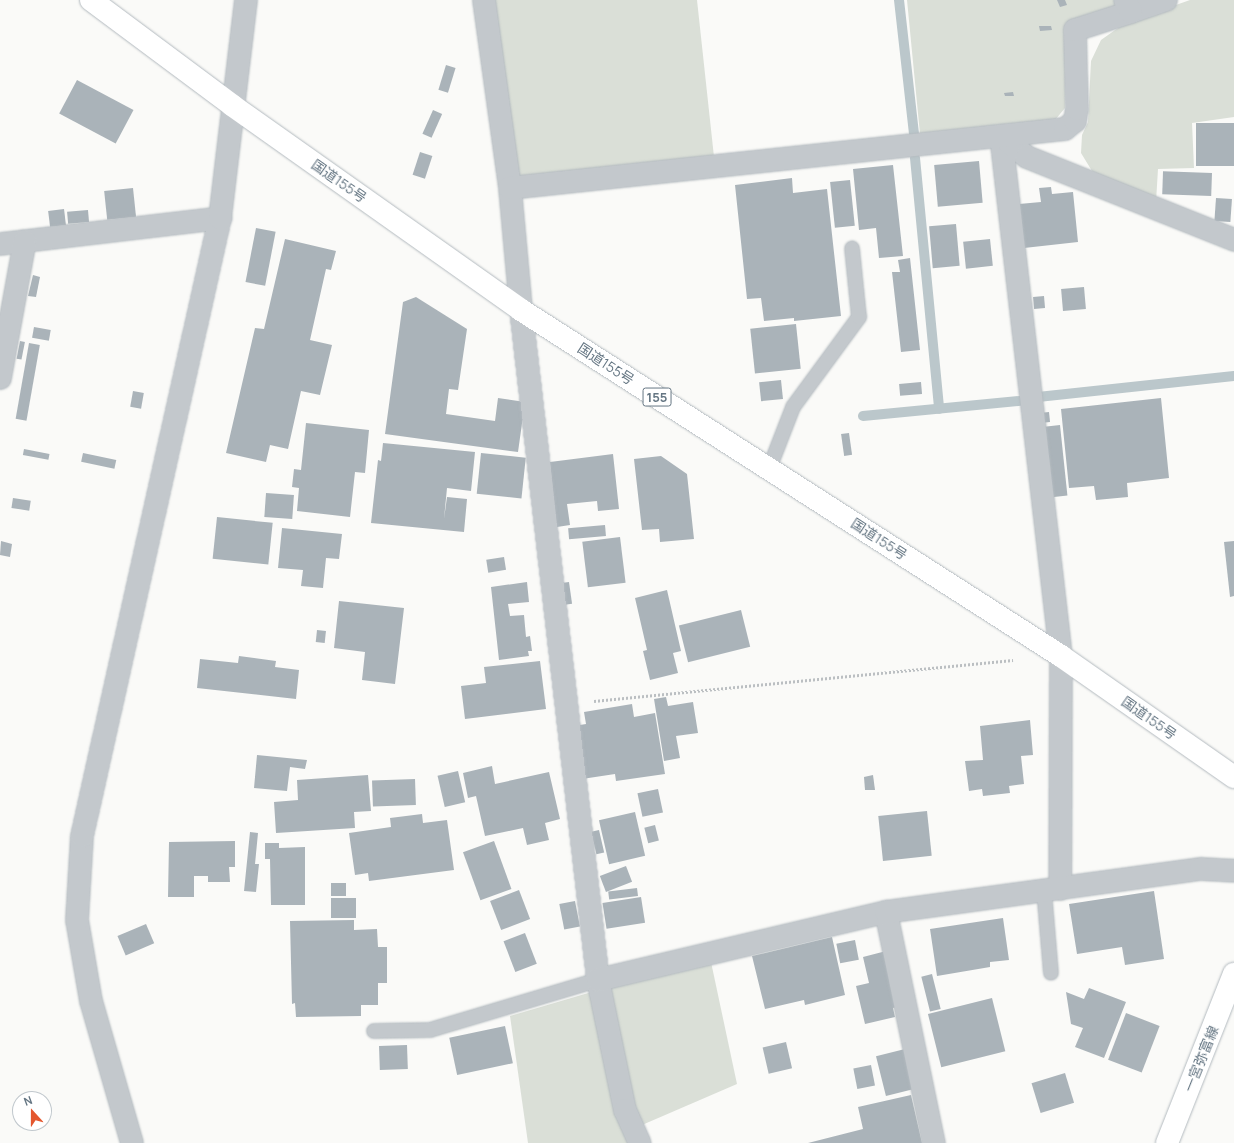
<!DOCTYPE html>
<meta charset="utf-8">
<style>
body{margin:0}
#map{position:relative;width:1234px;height:1143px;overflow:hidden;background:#fafaf8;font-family:Manrope,"Noto Sans JP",sans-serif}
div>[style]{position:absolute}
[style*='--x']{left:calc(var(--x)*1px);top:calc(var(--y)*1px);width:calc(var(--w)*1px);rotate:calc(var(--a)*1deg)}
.green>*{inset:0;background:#dadfd7}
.stream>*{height:10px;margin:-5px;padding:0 5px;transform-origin:5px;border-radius:5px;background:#bbc7cb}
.building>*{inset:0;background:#aab3b9;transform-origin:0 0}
.path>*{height:2.5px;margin-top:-1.25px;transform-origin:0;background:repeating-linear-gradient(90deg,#bbbfc2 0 2px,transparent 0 4px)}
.roads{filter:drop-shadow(0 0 1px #b3babf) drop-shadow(0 0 1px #b3babf)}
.service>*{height:14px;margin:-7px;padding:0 7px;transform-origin:7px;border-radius:7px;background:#c3c8cc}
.minor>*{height:22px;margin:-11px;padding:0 11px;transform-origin:11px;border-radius:11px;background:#c3c8cc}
.tertiary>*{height:22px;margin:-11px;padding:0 11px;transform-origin:11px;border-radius:11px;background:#c3c8cc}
.secondary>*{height:22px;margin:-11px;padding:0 11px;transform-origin:11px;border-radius:11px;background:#fff}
.trunk>*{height:22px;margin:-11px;padding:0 11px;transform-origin:11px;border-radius:11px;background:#fff}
span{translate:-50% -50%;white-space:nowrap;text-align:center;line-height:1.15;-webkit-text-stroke:4px #fff;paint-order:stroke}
.shield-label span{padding:1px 3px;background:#fff;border:1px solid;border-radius:3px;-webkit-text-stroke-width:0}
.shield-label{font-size:13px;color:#657683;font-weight:700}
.street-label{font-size:14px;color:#657683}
.north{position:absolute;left:12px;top:1091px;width:40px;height:40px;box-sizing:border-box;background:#fff;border:1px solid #c1c8cd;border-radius:50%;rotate:339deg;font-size:11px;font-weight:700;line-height:16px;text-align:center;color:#657683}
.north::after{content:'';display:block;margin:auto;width:14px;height:18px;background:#e4572e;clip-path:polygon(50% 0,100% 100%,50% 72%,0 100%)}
</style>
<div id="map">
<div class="green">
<i style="clip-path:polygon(492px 0,697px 0,714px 157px,517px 179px)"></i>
<i style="clip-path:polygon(907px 0,1118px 0,1122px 8px,1065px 25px,1065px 108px,1055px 120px,920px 134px)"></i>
<i style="clip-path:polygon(1190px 0,1234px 0,1234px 117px,1192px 123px,1194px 168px,1158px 169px,1156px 202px,1092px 171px,1081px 153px,1082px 135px,1088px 122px,1091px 61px,1101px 40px,1125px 23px)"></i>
<i style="clip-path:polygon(711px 962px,737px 1084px,642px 1125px,630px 1105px,609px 987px)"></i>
<i style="clip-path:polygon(595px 991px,631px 1143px,528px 1143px,510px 1016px)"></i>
</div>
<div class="stream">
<i style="--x:899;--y:0;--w:134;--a:83.6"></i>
<i style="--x:915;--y:158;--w:252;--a:84.5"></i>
<i style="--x:1038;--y:397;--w:197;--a:-6.1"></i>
<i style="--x:863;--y:416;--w:158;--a:-5.5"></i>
</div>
<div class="building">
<i style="clip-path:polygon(1057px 0,1065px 0,1067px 5px,1060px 7px)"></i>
<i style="clip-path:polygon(1039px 26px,1051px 26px,1052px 30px,1040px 31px)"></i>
<i style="left:446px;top:65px;width:10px;height:26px;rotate:17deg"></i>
<i style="left:77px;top:80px;width:64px;height:38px;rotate:28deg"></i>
<i style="clip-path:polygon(1013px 92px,1014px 96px,1005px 96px,1004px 93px)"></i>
<i style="left:433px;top:110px;width:10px;height:26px;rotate:24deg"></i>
<i style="left:1234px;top:123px;width:43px;height:38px;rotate:90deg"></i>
<i style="left:420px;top:152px;width:13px;height:24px;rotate:18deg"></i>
<i style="left:979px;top:161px;width:42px;height:45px;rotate:85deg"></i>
<i style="clip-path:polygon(893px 165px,903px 256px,879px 258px,876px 228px,859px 230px,853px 169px)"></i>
<i style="left:1212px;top:173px;width:23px;height:49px;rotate:92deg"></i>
<i style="clip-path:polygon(792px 178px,793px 193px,827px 189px,841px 316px,794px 321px,794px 318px,764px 321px,761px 298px,747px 299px,735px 185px)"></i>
<i style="left:850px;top:180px;width:46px;height:20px;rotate:84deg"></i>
<i style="clip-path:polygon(1051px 187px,1052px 194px,1073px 192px,1078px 242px,1024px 248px,1019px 204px,1041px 202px,1039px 188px)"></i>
<i style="left:133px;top:188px;width:29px;height:29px;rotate:84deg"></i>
<i style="left:1216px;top:198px;width:16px;height:23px;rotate:4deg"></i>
<i style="left:64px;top:209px;width:16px;height:16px;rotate:83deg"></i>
<i style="left:88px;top:210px;width:12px;height:21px;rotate:85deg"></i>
<i style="left:956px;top:224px;width:42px;height:27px;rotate:85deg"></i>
<i style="left:256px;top:228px;width:20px;height:55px;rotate:11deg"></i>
<i style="clip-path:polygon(285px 239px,336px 251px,331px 270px,326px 269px,310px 340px,332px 345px,320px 395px,301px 391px,288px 449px,270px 445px,266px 462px,226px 453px,255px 328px,264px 329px)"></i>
<i style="left:990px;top:239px;width:27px;height:27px;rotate:84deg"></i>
<i style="clip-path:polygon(910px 258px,920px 350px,901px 352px,892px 272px,900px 272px,898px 260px)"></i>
<i style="clip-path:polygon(33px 275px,40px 277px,36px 297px,28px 296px)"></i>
<i style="left:1084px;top:287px;width:22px;height:23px;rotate:85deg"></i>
<i style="left:1044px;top:296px;width:12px;height:11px;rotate:85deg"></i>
<i style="clip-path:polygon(416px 297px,467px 329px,458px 390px,449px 389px,446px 414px,495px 421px,498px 398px,525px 402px,518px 452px,385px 434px,403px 302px)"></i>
<i style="left:796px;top:324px;width:45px;height:46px;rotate:84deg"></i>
<i style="left:34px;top:327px;width:17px;height:11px;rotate:10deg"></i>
<i style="left:20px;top:341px;width:5px;height:18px;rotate:11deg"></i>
<i style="left:29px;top:343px;width:11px;height:77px;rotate:10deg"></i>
<i style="left:781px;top:380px;width:19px;height:22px;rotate:84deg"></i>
<i style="left:921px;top:382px;width:12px;height:22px;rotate:85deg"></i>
<i style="left:133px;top:391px;width:11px;height:16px;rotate:10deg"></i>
<i style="clip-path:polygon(1161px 398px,1169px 478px,1127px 483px,1128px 497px,1096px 500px,1094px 486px,1069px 488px,1061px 409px)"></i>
<i style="left:1049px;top:412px;width:10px;height:7px;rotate:84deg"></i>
<i style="clip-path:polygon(306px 423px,369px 430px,365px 473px,355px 472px,350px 517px,297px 511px,299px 488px,292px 487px,294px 469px,301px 470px)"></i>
<i style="left:1060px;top:425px;width:71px;height:18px;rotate:84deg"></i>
<i style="left:849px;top:433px;width:22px;height:8px;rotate:82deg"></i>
<i style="clip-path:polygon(383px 443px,475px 452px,471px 491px,447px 488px,444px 519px,447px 497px,467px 499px,464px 532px,371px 523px,378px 460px,381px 461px)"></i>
<i style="left:24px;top:449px;width:26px;height:6px;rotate:11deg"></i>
<i style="left:83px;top:453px;width:34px;height:9px;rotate:12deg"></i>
<i style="left:481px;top:453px;width:45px;height:41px;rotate:6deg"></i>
<i style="clip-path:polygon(613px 454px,619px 509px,598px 511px,597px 501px,567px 504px,570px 525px,557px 527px,550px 462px)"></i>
<i style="clip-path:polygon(661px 456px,687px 474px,694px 539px,660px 542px,659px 529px,642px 530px,634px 459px)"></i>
<i style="left:266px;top:493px;width:28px;height:24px;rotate:4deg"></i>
<i style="left:13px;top:498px;width:18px;height:10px;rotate:9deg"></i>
<i style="left:217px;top:517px;width:56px;height:42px;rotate:6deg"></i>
<i style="left:605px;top:525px;width:11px;height:37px;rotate:85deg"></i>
<i style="clip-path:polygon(282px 528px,342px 534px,339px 559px,326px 558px,323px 588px,301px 586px,303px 570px,278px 568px)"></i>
<i style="left:620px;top:537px;width:46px;height:38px;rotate:83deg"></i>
<i style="clip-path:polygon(1px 541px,12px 544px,10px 557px,0 555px)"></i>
<i style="clip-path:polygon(1234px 541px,1234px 596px,1230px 597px,1224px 542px)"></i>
<i style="left:504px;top:557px;width:13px;height:18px;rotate:81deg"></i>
<i style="clip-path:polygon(527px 582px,529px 602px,508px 604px,510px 616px,524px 615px,526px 637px,530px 636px,532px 651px,528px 651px,529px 656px,499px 660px,491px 587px)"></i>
<i style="left:569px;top:582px;width:22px;height:11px;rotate:82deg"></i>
<i style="clip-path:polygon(667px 590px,681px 651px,673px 653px,678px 673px,650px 680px,643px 651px,647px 650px,635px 598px)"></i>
<i style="clip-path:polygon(339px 601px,404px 608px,395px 684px,362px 680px,365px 652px,334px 648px)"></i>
<i style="left:741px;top:610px;width:38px;height:64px;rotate:76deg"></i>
<i style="left:317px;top:630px;width:9px;height:12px;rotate:6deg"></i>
<i style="clip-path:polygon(239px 656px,276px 661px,275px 667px,299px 670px,296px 699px,197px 688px,200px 659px,238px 663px)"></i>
<i style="clip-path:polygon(540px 661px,546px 709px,465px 719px,461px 686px,486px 683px,484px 667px)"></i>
<i style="clip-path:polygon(666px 697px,668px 706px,693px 702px,698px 733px,676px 736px,680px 758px,664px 761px,654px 699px)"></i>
<i style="clip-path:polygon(632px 704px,634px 717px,655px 713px,665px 774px,616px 781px,615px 774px,582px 779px,574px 726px,586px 724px,584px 712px)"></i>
<i style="clip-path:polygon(1030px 720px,1033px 755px,1021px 756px,1024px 784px,1009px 786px,1010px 793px,983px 796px,982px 789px,969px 791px,965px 761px,983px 760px,980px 726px)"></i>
<i style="clip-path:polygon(257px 755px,307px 760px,305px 769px,290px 767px,287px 791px,254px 788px)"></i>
<i style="clip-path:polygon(492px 766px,495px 784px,549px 772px,560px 819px,545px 823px,549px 840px,527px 845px,523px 828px,485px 836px,476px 796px,468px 798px,463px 773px)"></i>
<i style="left:458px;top:771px;width:32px;height:21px;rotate:77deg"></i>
<i style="clip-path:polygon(368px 775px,371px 811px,354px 812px,355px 828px,276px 833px,274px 802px,298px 800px,297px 780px)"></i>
<i style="clip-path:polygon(873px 775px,875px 790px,865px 790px,864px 777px)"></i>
<i style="left:415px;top:779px;width:26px;height:43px;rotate:88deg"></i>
<i style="left:658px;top:789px;width:24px;height:21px;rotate:78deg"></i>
<i style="left:927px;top:811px;width:45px;height:49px;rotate:84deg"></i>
<i style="left:635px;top:812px;width:45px;height:37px;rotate:77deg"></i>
<i style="clip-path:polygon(422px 814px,423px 823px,447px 820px,454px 870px,369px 881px,368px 873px,355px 875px,349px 833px,391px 827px,390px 818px)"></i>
<i style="left:655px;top:825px;width:16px;height:11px;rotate:76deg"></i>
<i style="left:599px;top:830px;width:23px;height:8px;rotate:77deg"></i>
<i style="clip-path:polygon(250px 832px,258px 833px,255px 864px,259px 864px,256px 892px,244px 891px)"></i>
<i style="clip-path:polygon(235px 841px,235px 867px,229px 867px,230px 882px,208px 882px,208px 876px,194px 876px,194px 897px,168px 897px,169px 842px)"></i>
<i style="left:494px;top:841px;width:51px;height:33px;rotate:70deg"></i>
<i style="clip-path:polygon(265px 843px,279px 843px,279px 848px,305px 847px,305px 905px,271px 905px,270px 859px,265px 859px)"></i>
<i style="left:626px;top:866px;width:17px;height:28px;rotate:69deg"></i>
<i style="left:331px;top:883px;width:15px;height:13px"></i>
<i style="left:637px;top:888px;width:8px;height:29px;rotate:83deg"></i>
<i style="left:519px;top:890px;width:31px;height:31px;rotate:69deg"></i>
<i style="clip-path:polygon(1154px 891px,1164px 959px,1125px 965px,1122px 947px,1077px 954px,1069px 904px)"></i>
<i style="left:641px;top:897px;width:26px;height:39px;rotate:81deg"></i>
<i style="left:331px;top:898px;width:25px;height:20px"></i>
<i style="left:575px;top:901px;width:26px;height:16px;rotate:79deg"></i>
<i style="clip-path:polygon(1003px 918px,1009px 960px,990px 962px,990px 967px,937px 976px,930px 929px)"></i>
<i style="clip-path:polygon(354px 920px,354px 930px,377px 929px,378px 947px,387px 947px,387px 983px,378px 983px,378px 1005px,361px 1005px,361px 1016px,296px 1017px,295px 1003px,292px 1004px,290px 921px)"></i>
<i style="left:146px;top:924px;width:21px;height:31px;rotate:67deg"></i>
<i style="left:525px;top:933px;width:33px;height:23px;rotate:69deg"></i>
<i style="clip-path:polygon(832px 937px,845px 995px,805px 1005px,804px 1000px,765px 1009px,752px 956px)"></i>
<i style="left:855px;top:940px;width:20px;height:19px;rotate:79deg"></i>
<i style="clip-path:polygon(890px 950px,903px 1005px,893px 1008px,895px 1017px,865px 1024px,856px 986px,869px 983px,863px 957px)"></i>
<i style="left:932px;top:974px;width:36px;height:11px;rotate:76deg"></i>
<i style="clip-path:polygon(1089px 988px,1126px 1002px,1104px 1058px,1075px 1047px,1083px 1028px,1071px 1024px,1066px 992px,1084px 999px)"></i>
<i style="left:992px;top:998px;width:55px;height:66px;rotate:76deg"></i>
<i style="left:1126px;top:1013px;width:36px;height:50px;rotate:21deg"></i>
<i style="left:505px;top:1026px;width:38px;height:57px;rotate:78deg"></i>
<i style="left:786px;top:1042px;width:27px;height:24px;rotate:77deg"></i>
<i style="left:407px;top:1045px;width:24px;height:28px;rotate:88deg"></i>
<i style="left:909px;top:1048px;width:41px;height:34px;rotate:76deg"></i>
<i style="left:871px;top:1065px;width:21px;height:18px;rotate:79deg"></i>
<i style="left:1065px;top:1073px;width:31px;height:35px;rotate:73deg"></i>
<i style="clip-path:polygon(911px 1095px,922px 1143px,808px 1143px,863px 1129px,858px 1107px)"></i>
</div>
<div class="path">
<i style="--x:594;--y:701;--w:421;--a:-5.6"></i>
</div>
<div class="roads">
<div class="service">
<i style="--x:769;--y:469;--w:66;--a:-68.8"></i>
<i style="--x:793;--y:407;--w:112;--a:-53.7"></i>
<i style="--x:859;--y:317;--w:69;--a:-95.8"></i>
<i style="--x:1044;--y:890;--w:83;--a:85.2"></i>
<i style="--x:374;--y:1031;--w:56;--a:-1"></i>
<i style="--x:430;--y:1030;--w:175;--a:-16.6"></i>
</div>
<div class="minor">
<i style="--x:484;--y:0;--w:190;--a:82.1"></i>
<i style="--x:510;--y:188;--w:122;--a:84.8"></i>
<i style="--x:521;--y:310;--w:674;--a:83.44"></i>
<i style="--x:598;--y:980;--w:133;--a:78.3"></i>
<i style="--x:625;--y:1110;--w:36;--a:66"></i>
<i style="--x:1131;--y:12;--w:37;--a:-19"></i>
<i style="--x:1001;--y:136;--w:523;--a:83.42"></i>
<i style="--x:1061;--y:656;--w:233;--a:90.2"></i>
<i style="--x:1001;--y:136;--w:33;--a:39"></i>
<i style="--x:1027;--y:157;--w:223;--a:21.8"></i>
<i style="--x:510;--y:188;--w:558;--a:-6.07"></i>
<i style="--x:1065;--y:129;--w:13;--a:-39"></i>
<i style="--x:1075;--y:121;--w:12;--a:-81"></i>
<i style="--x:1077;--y:109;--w:79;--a:-91.5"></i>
<i style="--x:1075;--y:30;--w:59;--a:-17.8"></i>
<i style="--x:1131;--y:12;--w:13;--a:-117"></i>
<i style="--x:0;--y:244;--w:222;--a:-6.7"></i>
<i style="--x:0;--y:378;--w:139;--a:-79.7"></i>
<i style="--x:886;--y:912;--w:236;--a:78.3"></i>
<i style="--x:598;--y:980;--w:296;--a:-13.3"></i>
<i style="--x:886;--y:912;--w:318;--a:-7.8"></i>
<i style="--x:1201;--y:869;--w:33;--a:3"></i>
</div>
<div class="tertiary">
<i style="--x:132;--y:1143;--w:148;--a:-106.1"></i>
<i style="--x:91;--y:1001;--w:82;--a:-99.8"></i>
<i style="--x:77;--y:920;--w:84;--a:-86.6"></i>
<i style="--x:82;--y:836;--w:633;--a:-77.41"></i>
<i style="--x:220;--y:218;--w:220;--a:-83.2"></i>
</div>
<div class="secondary">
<i style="--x:1167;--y:1143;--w:182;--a:-68.4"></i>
</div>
<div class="trunk">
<i style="--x:91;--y:0;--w:177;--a:36.7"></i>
<i style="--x:233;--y:106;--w:353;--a:35.3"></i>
<i style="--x:521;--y:310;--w:641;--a:32.65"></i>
<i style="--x:1061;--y:656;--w:211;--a:35"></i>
</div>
</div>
<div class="shield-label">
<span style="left:657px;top:397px">155</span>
</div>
<div class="street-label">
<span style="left:339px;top:181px;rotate:35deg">国道155号</span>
<span style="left:606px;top:364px;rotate:33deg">国道155号</span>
<span style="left:879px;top:539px;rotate:33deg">国道155号</span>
<span style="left:1149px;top:718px;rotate:35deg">国道155号</span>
<span style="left:1201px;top:1059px;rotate:-68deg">一宮弥富線</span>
</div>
<div class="north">N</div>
</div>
